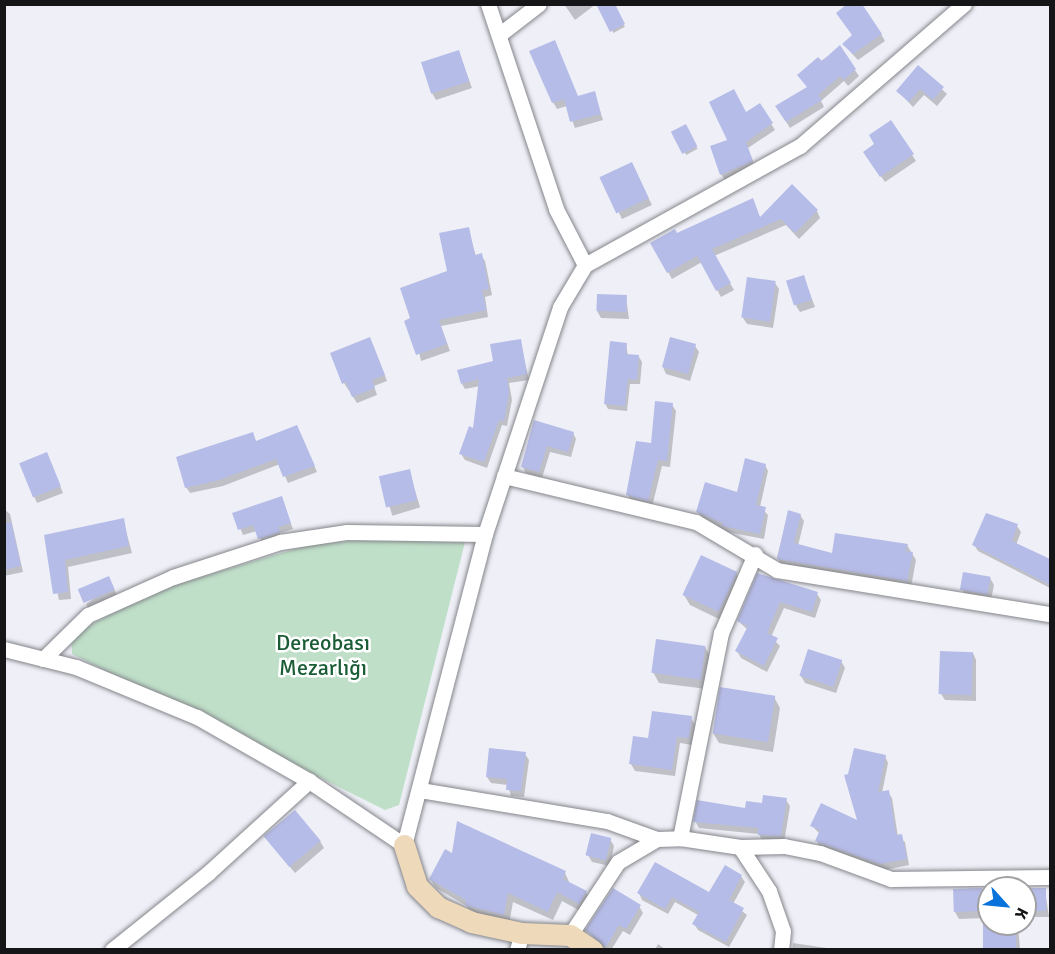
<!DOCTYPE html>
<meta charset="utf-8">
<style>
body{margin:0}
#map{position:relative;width:1055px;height:954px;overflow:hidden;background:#eff0f7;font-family:Signika,sans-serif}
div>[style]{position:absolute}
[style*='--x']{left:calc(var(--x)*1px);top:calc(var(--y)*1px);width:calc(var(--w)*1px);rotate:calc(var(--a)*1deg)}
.green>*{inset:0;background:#bfdfc8}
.shadow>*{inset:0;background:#0003;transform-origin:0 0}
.building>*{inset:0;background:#b6bce8;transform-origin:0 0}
.roads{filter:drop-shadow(0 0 2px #84858b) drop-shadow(0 0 2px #84858b)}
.street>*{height:15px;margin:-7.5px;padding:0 7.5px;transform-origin:7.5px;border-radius:7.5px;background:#fff}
.secondary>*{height:21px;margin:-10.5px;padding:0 10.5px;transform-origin:10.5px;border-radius:10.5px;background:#eedabb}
span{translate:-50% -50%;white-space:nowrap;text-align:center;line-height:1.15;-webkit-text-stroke:5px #fff;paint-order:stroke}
.park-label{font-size:22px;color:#195c35}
.frame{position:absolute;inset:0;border:6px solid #151518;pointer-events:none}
.north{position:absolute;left:977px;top:876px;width:60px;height:60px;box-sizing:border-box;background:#fff;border:2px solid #a1a1a3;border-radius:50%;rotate:117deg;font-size:16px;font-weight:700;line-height:24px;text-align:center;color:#151518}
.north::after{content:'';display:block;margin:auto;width:21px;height:27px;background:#0873db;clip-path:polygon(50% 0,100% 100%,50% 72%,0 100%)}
</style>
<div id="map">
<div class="green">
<i style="clip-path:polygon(370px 539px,465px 542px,399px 805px,385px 810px,72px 654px,71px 635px,157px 590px,308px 545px)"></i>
</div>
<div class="shadow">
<i style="clip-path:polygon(564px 4px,596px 4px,575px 20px)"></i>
<i style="left:616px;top:10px;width:19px;height:13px;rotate:62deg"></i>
<i style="clip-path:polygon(881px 34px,885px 41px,858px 60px,844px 45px,853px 36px)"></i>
<i style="clip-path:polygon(840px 48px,859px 76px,848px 86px,844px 81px,821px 101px,824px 107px,790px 128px,777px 107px,808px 88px,799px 76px)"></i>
<i style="clip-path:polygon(459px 52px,472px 88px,436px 100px,432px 93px)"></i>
<i style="clip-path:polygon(531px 52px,578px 97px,594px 93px,603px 120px,575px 128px,567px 106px,557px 109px,553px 102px)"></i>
<i style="clip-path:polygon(919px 67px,947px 94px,937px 106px,924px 95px,913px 107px,898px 91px)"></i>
<i style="clip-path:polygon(759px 105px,775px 130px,748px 148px,755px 167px,725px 180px,721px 174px,730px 141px,746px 114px)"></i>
<i style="left:685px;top:126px;width:26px;height:13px;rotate:61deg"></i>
<i style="clip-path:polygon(912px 155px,916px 161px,885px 182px,869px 159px)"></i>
<i style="clip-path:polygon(635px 171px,652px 205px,622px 219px,602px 178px)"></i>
<i style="clip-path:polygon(817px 211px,820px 218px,799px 239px,786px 225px,714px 256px,734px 290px,721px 297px,702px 262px,672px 279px,652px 243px,677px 235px)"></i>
<i style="clip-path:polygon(468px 229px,476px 256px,481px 255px,485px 261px,492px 295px,485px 297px,488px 317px,441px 326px,450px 351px,421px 361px,412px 319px,448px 272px)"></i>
<i style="clip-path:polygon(803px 276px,815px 307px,800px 312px,796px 306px)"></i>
<i style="clip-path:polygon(775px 283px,779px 289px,773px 328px,747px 324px,743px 318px)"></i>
<i style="clip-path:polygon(626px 297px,629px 319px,601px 318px,597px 311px)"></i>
<i style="clip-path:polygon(520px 341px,529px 380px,509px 383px,512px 400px,507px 426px,502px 425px,487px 468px,465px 460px,461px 454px,475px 430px,480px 386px,465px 389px,462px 384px)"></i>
<i style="clip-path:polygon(626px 344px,628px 356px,639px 357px,642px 362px,640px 384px,630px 384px,627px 411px,608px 409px,605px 403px)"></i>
<i style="clip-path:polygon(373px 345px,387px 381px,374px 386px,377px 395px,357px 403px,344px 383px,332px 354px)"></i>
<i style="clip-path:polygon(695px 346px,699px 352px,690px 381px,666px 374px,663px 367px)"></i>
<i style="clip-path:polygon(672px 405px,676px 411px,670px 467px,662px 466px,652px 507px,632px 502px,628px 495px)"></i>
<i style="clip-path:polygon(536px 422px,573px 433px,576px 439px,571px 457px,550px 452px,542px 478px,526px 473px,523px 467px)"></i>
<i style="clip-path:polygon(300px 433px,317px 472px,288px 483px,280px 464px,223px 486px,190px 493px,186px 487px,256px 442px)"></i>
<i style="clip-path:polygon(50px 461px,63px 493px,37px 503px,20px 464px)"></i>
<i style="clip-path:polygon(765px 465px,768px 471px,760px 507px,768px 515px,764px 539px,727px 532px,701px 518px,698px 512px,738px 493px)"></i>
<i style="left:409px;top:471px;width:38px;height:29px;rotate:73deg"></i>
<i style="clip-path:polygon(281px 498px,293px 529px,280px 533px,282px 538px,263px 544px,257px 531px,243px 535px,234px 514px)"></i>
<i style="clip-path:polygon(4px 509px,10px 514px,23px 572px,4px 576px)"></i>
<i style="clip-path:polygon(789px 512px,800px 515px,804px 521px,798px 546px,833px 555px,907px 545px,916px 560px,911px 587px,781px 564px,777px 557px)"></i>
<i style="clip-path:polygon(123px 520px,132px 553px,68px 567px,71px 599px,59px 600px,45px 536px)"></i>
<i style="clip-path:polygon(1017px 526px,1021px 532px,1016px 545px,1050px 560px,1050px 588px,978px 551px,974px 545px)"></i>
<i style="clip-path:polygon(736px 573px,742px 584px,725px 622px,690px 605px,684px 595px)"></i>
<i style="clip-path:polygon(758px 575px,817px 594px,821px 600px,815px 618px,784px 608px,771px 637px,780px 646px,767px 672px,741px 658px,737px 651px,748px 630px,738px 621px)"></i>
<i style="clip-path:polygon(990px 578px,994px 585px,991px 600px,966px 596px,962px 589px)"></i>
<i style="clip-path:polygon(112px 585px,118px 597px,90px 610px,86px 604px)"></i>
<i style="clip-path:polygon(705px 647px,711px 658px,707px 689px,659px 683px,653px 672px)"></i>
<i style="clip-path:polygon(973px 653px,976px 660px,976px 701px,945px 700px,941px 694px)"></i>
<i style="clip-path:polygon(841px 661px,845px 668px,836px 693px,805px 683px,801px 676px)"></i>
<i style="clip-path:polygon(774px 697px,780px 708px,773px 752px,719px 743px,713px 733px)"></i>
<i style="clip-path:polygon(691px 718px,695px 725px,692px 745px,680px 743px,675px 776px,635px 771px,631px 764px,649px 740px)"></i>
<i style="clip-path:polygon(525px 754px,529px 760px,524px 797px,511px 796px,508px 785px,491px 783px,487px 777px)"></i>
<i style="clip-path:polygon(885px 756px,888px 763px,882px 793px,888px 792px,892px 798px,898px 837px,905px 842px,909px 865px,884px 870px,820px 847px,817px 841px,820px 834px,812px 826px,860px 823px)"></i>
<i style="clip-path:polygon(786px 800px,790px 806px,784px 843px,763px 842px,759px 834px,699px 828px,695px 821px)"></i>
<i style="clip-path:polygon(265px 837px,320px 841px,324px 848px,295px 873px)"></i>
<i style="clip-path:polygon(610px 839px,614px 846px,610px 866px,592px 862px,588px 855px)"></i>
<i style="clip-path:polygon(453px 855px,565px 873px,570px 884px,586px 892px,592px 902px,584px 913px,562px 901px,553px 920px,513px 902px,509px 924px,472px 915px,467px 906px,436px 888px,430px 879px)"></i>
<i style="clip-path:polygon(741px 876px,745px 882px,733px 904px,747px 915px,729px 947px,698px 930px,694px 924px,698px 915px,675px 902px,668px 914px,642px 900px,639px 893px,710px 895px)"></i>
<i style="clip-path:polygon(982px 890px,989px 924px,1018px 924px,1020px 950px,986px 950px,984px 918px,959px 919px,955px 912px)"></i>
<i style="clip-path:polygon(1025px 890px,1045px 890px,1049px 917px,1025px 917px)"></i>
<i style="clip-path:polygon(639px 906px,643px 913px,630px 935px,623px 931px,611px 950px,606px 950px,587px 930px)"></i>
<i style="clip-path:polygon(793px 943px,840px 950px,792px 950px)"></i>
<i style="clip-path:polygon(658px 944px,666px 950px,655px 950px)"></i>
</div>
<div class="building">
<i style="clip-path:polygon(596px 4px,615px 4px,625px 24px,610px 32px)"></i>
<i style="clip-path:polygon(847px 4px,862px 4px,882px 34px,853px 54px,842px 44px,852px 35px,836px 13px)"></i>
<i style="clip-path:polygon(555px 40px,578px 96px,595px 91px,601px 114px,570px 122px,564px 99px,552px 103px,529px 51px)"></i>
<i style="clip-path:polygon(840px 45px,856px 69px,844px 80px,840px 76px,818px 95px,822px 100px,786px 122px,775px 106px,807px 87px,797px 75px,818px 57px,822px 61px)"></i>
<i style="left:459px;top:50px;width:33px;height:40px;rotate:72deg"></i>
<i style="clip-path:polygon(918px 65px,944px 87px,933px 100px,920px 89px,909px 102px,896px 91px)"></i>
<i style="clip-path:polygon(734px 89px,746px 112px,760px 103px,773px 123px,746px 142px,753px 161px,720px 175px,710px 146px,727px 140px,709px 102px)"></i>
<i style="clip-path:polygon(891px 120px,914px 154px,880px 177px,863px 152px,874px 144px,869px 135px)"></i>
<i style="left:686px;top:124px;width:25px;height:17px;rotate:63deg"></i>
<i style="left:632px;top:162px;width:40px;height:36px;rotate:65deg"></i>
<i style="clip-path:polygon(792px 184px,818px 210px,795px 233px,781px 219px,712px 249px,731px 283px,716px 291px,697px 256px,667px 273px,650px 243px,675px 229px,677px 233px,753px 198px,760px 217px)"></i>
<i style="clip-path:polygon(469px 227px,475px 255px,482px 253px,489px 289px,482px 290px,486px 310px,439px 320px,447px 344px,416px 355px,404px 321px,410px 318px,400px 288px,447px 271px,439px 233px)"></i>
<i style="left:804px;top:275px;width:26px;height:19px;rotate:72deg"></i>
<i style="left:747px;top:277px;width:29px;height:41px;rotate:8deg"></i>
<i style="left:597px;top:294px;width:30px;height:17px;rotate:2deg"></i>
<i style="clip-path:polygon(370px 337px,385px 375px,372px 380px,375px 388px,352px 397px,346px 382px,342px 384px,330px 353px)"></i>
<i style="left:670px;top:337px;width:27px;height:31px;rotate:15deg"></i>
<i style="clip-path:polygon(521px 339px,527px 374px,507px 378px,509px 393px,504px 421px,499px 420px,484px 462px,459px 454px,469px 426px,473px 428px,479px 379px,461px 384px,457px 370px,493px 361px,490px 344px)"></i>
<i style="clip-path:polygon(610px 341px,627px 343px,626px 354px,639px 355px,637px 380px,628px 379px,625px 406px,604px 404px)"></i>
<i style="clip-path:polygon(655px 401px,673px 403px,667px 461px,658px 460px,648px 501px,626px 495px,636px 441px,651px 443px)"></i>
<i style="clip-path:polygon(534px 420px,574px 432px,568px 452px,547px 446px,539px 472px,521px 467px)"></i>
<i style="clip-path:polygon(297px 425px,315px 466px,283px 477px,276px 459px,219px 480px,185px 488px,176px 457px,253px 432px,256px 441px)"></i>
<i style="left:47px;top:452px;width:37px;height:30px;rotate:68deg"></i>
<i style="clip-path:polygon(745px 458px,766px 464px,756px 505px,766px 507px,760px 534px,722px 526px,723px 523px,696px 512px,705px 482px,737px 492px)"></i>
<i style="left:410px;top:469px;width:32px;height:32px;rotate:77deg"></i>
<i style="clip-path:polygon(282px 496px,291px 523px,278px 527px,280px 532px,258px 539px,253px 525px,238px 530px,232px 513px)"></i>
<i style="clip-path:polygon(788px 510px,801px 514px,794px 543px,832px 553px,835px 533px,908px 544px,905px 551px,913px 552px,907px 581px,777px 559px)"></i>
<i style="clip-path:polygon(986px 513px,1018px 524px,1012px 541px,1050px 559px,1050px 585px,972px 545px)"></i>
<i style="clip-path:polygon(124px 518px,129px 546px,65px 560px,68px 592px,53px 594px,44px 535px)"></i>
<i style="clip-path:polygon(11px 522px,21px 566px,4px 570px,4px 523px)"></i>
<i style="left:701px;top:555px;width:40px;height:44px;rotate:25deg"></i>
<i style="left:963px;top:572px;width:28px;height:18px;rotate:10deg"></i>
<i style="clip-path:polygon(757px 573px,818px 592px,812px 612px,780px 602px,767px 633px,778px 638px,764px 666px,735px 651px,748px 626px,737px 621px)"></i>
<i style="left:109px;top:576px;width:15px;height:34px;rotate:67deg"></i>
<i style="left:656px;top:639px;width:50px;height:34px;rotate:8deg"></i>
<i style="left:808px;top:649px;width:36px;height:28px;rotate:18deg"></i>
<i style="left:940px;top:651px;width:33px;height:43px;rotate:2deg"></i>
<i style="left:720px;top:687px;width:56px;height:47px;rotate:9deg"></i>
<i style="clip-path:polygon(652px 711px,692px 716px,689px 738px,677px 737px,672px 770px,629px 764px,633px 736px,648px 738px)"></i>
<i style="clip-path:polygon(489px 748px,526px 752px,521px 791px,506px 790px,507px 779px,486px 777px)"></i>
<i style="clip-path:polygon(854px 748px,886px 755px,878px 792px,889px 790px,896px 835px,902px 834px,907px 859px,880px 864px,815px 841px,820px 830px,810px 826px,821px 803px,857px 820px,844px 775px,848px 774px)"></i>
<i style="clip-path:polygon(763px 795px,787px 798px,781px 836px,758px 835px,758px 828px,693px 822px,697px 800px,745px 808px,746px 801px,762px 803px)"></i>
<i style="left:295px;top:810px;width:40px;height:41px;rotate:50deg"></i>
<i style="clip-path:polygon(457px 821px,566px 871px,563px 879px,587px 891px,579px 904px,557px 892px,548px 912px,508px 893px,504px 915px,465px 905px,466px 900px,429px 879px,445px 849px,452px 853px)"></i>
<i style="left:591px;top:833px;width:21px;height:23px;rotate:14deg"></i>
<i style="clip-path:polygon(655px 862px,709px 892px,725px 865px,742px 875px,729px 900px,744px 908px,726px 942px,692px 924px,699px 912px,672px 897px,665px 909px,637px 893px)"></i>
<i style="clip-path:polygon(613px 888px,641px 905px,626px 929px,619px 925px,606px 947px,585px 930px)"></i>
<i style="left:982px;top:888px;width:23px;height:29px;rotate:88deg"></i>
<i style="left:1046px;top:888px;width:23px;height:21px;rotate:90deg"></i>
<i style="left:983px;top:924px;width:33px;height:26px"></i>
</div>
<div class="roads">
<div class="street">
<i style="--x:488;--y:4;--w:216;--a:71.6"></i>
<i style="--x:556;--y:209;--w:63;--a:62.6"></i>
<i style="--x:500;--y:34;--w:49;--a:-37.6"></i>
<i style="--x:504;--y:476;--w:197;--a:13.5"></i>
<i style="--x:696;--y:522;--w:94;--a:30.7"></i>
<i style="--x:777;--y:570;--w:277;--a:9.2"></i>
<i style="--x:4;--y:649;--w:74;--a:14"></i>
<i style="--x:76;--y:667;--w:131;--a:22.5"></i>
<i style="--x:197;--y:717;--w:129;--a:29.7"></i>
<i style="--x:309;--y:781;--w:115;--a:34"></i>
<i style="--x:404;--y:845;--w:321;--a:-75.4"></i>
<i style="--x:485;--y:534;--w:239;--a:-71.7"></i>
<i style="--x:560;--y:307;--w:49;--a:-59.2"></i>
<i style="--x:585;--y:265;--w:246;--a:-29"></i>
<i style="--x:800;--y:146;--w:217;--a:-40.9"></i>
<i style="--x:43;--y:659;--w:63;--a:-44.4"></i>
<i style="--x:88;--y:615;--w:93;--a:-24.1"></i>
<i style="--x:173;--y:577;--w:113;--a:-18.1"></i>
<i style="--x:280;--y:542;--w:68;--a:-8.5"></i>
<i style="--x:347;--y:532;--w:138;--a:0.8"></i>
<i style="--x:420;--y:790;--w:190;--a:9.4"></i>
<i style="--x:607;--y:821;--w:53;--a:19.8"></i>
<i style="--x:657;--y:839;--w:23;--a:-2"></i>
<i style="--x:680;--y:838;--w:61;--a:8.5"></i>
<i style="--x:740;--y:847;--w:44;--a:-1.3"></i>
<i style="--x:784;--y:846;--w:37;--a:11"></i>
<i style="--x:820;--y:853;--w:76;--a:20.1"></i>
<i style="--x:891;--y:879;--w:159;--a:-0.7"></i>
<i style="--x:680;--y:838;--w:209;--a:-78.7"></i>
<i style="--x:721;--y:633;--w:86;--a:-66.7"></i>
<i style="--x:740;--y:847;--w:53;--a:56.6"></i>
<i style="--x:769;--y:891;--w:42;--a:70.7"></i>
<i style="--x:783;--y:931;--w:19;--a:96"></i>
<i style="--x:570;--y:935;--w:87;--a:-56.7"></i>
<i style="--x:618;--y:862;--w:45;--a:-30.5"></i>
<i style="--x:112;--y:950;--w:123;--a:-38.7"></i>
<i style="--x:208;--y:873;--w:137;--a:-42.3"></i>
<i style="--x:517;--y:950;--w:18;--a:-74"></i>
</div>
<div class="secondary">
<i style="--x:404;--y:845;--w:43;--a:72.4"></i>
<i style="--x:417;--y:886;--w:30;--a:45"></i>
<i style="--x:438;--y:907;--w:36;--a:24"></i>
<i style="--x:471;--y:922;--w:52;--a:12.2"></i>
<i style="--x:522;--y:933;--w:48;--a:2.4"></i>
<i style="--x:570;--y:935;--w:27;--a:34"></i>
</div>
</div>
<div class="park-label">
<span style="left:323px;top:655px">Dereobası<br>Mezarlığı</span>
</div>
<div class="frame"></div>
<div class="north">K</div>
</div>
